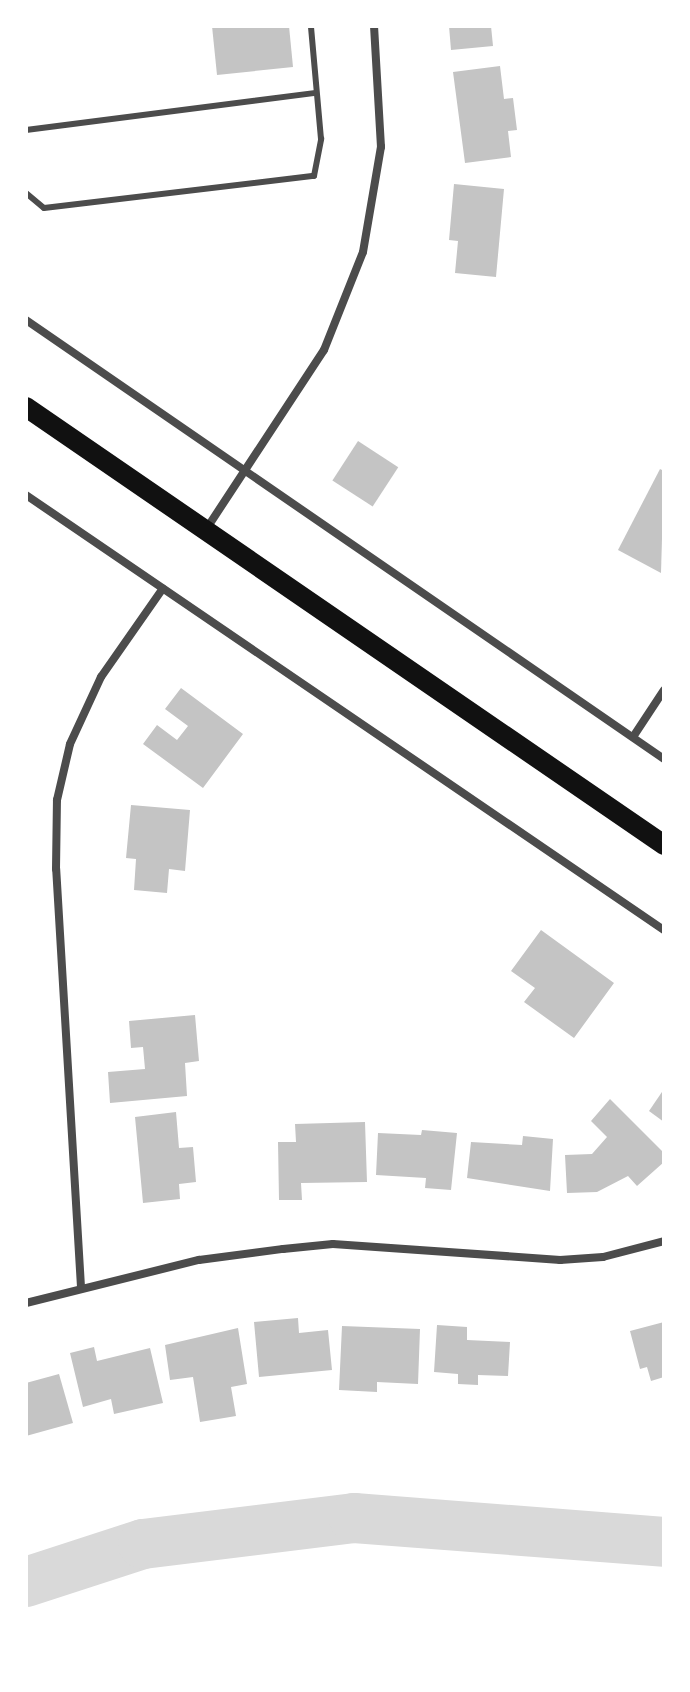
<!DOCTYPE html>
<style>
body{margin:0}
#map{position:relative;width:690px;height:1692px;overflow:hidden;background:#fff;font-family:Signika,sans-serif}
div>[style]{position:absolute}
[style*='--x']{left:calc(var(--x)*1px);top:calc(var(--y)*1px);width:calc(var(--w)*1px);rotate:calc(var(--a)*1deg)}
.river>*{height:50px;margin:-25px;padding:0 25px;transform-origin:25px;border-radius:25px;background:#d9d9d9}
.building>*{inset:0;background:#c4c4c4;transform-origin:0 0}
.service>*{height:6px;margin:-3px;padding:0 3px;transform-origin:3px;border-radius:3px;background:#4c4c4c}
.minor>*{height:8px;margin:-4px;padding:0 4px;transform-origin:4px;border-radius:4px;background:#4c4c4c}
.primary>*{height:20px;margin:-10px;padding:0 10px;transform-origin:10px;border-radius:10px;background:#111}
span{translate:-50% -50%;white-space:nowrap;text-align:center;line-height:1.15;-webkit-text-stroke:7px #fff;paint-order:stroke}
.frame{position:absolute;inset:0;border:28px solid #fff;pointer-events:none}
</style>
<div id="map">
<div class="river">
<i style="--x:26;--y:1582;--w:123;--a:-18"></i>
<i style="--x:143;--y:1544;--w:213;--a:-7"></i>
<i style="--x:354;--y:1518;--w:311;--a:4.4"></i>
</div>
<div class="building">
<i style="clip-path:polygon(212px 26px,289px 26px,293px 67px,217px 75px)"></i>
<i style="clip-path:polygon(449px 26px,491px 26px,493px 46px,451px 50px)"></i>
<i style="clip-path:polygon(500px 66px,504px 99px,513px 98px,517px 130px,508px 131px,511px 157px,465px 163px,453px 72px)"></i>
<i style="clip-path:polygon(454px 184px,504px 189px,496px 277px,455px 273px,458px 241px,449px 240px)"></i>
<i style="left:358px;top:441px;width:48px;height:47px;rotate:33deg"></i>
<i style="clip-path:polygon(660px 469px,664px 471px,661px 573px,618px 550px)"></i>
<i style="clip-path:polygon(181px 688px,243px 734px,203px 788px,143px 744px,157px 725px,177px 740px,188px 726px,165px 709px)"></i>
<i style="clip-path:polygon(131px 805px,190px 810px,185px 871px,169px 869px,167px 893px,134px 890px,136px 859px,126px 858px)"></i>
<i style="clip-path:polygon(541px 930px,614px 983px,574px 1038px,524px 1002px,535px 988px,511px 971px)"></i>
<i style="clip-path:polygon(195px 1015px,199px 1061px,185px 1063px,187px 1096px,110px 1103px,108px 1072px,145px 1069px,143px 1047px,131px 1048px,129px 1021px)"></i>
<i style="clip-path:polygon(664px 1089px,664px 1122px,649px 1111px)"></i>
<i style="clip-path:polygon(610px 1099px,664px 1153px,664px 1162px,637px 1186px,628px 1176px,597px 1192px,567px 1193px,565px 1155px,592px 1154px,607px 1137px,591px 1121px)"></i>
<i style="clip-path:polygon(176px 1112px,179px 1148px,193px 1147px,196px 1182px,179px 1184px,180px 1199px,143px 1203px,135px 1117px)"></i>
<i style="clip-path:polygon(365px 1122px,367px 1182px,301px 1183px,302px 1200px,279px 1200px,278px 1142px,296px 1142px,295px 1124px)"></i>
<i style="clip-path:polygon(422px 1130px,457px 1133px,451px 1190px,425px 1188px,426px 1178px,376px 1175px,378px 1133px,421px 1135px)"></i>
<i style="clip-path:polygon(523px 1136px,553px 1139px,550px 1191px,467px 1178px,471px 1142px,522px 1145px)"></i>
<i style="clip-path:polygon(298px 1318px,299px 1333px,328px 1330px,332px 1370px,259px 1377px,254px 1322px)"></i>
<i style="clip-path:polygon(664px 1322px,664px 1377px,651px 1381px,647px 1367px,640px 1369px,630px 1331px)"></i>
<i style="clip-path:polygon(437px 1325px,467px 1327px,467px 1340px,510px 1342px,508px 1376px,478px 1375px,478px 1385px,458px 1384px,458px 1374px,434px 1372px)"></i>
<i style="clip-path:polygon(342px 1326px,420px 1329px,418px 1384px,377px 1382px,377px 1392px,339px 1390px)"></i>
<i style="clip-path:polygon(238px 1328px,247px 1384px,231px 1387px,236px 1416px,200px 1422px,193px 1377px,170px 1380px,165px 1345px)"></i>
<i style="clip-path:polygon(94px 1347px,97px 1361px,150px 1348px,163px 1403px,114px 1414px,111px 1399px,83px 1407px,70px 1353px)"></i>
<i style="clip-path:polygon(59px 1374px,73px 1423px,26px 1436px,26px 1383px)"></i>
</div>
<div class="service">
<i style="--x:26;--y:130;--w:292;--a:-7.3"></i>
<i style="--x:26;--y:193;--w:23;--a:40"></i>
<i style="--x:44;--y:208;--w:272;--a:-6.8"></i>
<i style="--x:314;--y:176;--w:38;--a:-79"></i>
<i style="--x:321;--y:139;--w:113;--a:-95.1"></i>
</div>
<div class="minor">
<i style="--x:26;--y:320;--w:774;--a:34.53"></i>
<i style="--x:26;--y:495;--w:772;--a:34.29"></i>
<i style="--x:207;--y:528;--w:213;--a:-56.7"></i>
<i style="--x:324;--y:350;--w:105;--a:-68.3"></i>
<i style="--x:363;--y:252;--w:107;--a:-80.3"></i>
<i style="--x:381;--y:147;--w:121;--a:-93.3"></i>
<i style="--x:633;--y:737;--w:56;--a:-56.6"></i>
<i style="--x:81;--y:1287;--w:419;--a:-93.4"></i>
<i style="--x:56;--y:869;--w:69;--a:-89.2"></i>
<i style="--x:57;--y:800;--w:57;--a:-76.9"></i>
<i style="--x:70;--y:744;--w:74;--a:-65.2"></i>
<i style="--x:101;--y:677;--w:108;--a:-55.1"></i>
<i style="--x:26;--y:1303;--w:178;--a:-14"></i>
<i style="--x:199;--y:1260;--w:85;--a:-7.5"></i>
<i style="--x:283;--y:1249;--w:50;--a:-5.7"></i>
<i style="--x:333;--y:1244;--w:228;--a:4"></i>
<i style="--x:560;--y:1260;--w:43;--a:-4"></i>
<i style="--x:603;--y:1257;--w:63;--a:-14.7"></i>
</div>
<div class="primary">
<i style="--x:26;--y:407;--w:774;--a:34.47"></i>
</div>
<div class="frame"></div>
</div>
